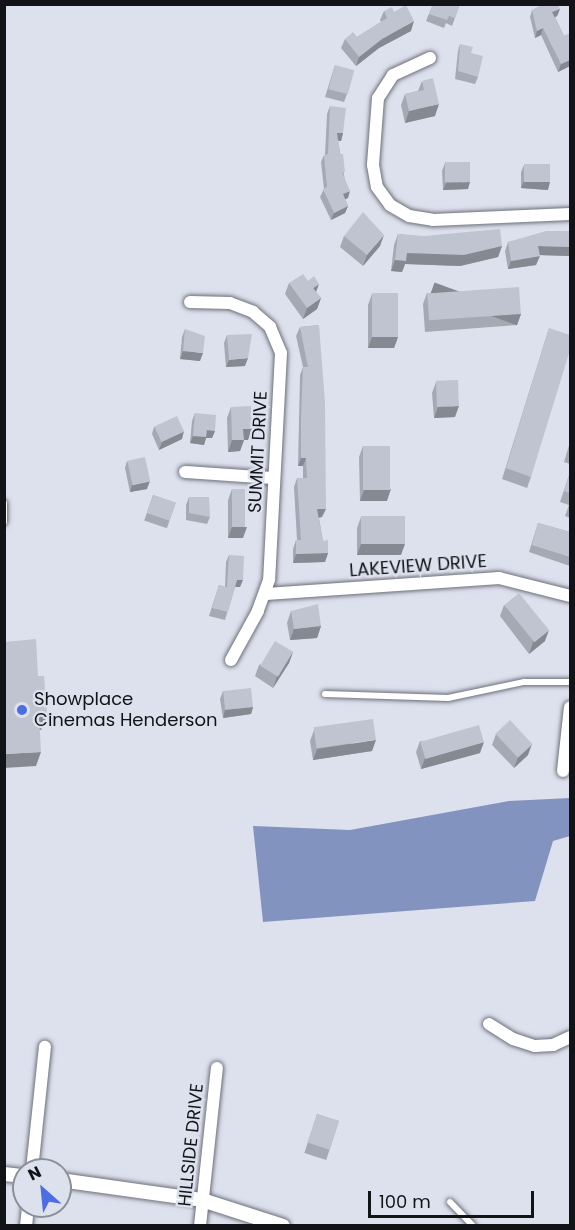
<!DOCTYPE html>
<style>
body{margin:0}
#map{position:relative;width:575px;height:1230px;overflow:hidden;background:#dde1ed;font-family:Poppins,sans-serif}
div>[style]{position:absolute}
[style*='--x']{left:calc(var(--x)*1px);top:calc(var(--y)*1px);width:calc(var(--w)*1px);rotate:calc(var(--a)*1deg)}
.water>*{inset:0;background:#8393bf}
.roads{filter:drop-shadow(0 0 2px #6c707a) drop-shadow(0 0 2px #6c707a)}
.service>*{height:6px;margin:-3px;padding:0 3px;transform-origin:3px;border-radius:3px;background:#fff}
.minor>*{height:12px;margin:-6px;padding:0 6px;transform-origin:6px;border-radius:6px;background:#fff}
.tertiary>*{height:14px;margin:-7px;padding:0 7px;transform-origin:7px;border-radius:7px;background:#fff}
.wall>*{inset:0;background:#a5a9b3;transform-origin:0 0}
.shaded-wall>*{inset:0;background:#868992;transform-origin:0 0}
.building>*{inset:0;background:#c0c4d0;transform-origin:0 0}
.dots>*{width:16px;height:16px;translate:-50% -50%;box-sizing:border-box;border:3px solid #dde1ed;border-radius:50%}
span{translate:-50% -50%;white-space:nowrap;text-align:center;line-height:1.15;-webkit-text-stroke:4.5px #dde1ed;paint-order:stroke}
.street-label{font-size:18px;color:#111317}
.poi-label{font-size:18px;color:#111317}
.left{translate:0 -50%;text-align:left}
.frame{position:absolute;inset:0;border:6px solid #111317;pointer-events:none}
.north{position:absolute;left:12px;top:1158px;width:60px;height:60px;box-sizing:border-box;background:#dde1ed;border:2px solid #8b8f97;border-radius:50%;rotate:333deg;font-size:16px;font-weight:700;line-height:24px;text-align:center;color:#111317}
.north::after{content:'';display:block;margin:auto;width:21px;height:27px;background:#4d6ee2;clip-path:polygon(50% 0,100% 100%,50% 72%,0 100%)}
.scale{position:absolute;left:368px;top:1191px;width:166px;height:27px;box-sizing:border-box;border:3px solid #111317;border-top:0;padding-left:8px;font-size:18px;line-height:21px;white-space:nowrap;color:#111317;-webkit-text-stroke:4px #dde1ed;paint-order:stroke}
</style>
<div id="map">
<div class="water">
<i style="clip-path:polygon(570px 798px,570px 836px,553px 841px,535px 901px,263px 922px,253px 826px,350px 830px,509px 801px)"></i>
</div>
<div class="roads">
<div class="service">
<i style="--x:4;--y:503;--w:19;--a:90"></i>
<i style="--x:325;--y:694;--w:123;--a:1.9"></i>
<i style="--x:448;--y:698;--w:78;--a:-11.9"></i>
<i style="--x:524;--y:682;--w:46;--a:0"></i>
<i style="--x:450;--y:1202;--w:33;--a:46"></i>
</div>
<div class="minor">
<i style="--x:430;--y:58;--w:41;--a:155.3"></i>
<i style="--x:393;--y:75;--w:27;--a:123"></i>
<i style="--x:378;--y:98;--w:67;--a:94.3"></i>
<i style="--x:373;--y:165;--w:22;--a:80"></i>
<i style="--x:377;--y:187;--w:22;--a:54"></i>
<i style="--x:390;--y:205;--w:22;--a:30"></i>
<i style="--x:409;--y:216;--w:24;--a:9"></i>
<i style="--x:433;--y:220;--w:137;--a:-2.5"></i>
<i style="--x:190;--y:302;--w:40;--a:1.4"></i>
<i style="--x:230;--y:303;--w:25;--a:21"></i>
<i style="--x:253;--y:312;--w:23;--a:41"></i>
<i style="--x:270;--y:327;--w:28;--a:67"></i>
<i style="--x:281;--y:353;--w:227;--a:93"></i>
<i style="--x:269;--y:580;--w:33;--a:110"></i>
<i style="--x:258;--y:611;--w:56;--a:118.9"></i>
<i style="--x:185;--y:472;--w:89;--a:3.9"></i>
<i style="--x:266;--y:594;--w:234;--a:-3.9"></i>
<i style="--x:499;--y:578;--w:73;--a:14.2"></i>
<i style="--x:563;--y:771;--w:64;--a:-83.8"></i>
<i style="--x:489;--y:1024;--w:28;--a:32"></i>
<i style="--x:513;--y:1039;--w:23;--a:18"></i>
<i style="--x:535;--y:1046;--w:18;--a:-3"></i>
<i style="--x:553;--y:1045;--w:19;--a:-25"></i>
<i style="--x:32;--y:1170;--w:124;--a:-84"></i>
<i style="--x:26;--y:1226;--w:20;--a:-84"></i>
<i style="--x:200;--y:1226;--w:159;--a:-83.9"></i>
</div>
<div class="tertiary">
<i style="--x:4;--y:1174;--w:20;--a:6"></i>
<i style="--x:60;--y:1180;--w:143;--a:8"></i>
<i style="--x:202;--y:1200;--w:85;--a:17.8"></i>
</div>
</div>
<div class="wall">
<i style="clip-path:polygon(433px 4px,460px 4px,452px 26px,446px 23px,444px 28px,426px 21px)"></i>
<i style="clip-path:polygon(560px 9px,557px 16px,555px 17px,564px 36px,570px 34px,570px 66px,558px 72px,541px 35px,535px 38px,530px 17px,532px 10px)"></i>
<i style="clip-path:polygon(384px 11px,394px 12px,411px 31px,379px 48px,356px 66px,341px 48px,345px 39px,357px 37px,381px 22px,380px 20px)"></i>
<i style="clip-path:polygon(460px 44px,471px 53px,478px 77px,475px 84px,455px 79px,458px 51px)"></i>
<i style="clip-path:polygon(335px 65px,347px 94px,344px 102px,325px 97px)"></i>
<i style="clip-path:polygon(422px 81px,435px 116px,405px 123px,401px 105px,405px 94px,418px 91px)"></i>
<i style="clip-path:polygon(330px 106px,343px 133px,341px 141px,338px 141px,348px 198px,345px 199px,348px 206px,345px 213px,331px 220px,320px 197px,324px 189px,321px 162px,324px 155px,325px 155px,327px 114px)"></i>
<i style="clip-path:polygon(445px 163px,468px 189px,443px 190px,442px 171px)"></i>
<i style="clip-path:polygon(524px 165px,548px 190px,521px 188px,521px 172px)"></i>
<i style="clip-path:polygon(570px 231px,570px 256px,539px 255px,536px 265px,508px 269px,505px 251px,508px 242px)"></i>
<i style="clip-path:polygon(398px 234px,502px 246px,498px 257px,460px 266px,405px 264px,402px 272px,391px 271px,394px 245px)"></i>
<i style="clip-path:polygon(344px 236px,380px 246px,363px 266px,340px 247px)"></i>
<i style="clip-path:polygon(289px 283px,316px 292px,321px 298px,317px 309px,303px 319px,285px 294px)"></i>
<i style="clip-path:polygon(427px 293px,521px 314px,517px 325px,425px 332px,423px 304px)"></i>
<i style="clip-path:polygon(372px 294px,398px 337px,394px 348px,368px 348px,368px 305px)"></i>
<i style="clip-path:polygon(319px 325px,322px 517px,319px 518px,323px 541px,328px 553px,325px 562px,293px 563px,293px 549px,296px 540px,297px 540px,294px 487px,297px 478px,303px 478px,303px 466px,298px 466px,300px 375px,303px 367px,296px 336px,300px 327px)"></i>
<i style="clip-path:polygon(549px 328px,531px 477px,527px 488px,502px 479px)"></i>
<i style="clip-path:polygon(185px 329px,200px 361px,180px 359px,182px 337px)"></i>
<i style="clip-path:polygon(227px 335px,245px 366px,226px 367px,224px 343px)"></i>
<i style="clip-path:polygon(436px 382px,455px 417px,434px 418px,432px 393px)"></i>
<i style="clip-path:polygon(231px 407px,248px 440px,244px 440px,240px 451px,228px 452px,227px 418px)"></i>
<i style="clip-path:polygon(195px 413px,215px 431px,212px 438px,206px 438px,204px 445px,190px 443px,192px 421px)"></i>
<i style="clip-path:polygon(154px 427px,182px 439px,159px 450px,152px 434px)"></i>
<i style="clip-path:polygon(570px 442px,570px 464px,564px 462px)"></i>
<i style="clip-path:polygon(363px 446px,387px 501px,360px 501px,359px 457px)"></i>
<i style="clip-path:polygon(127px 461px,147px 489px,130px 492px,125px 468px)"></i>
<i style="clip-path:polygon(570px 472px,570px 518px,565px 516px,569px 505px,560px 502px)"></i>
<i style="clip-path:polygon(232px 489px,243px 538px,228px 538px,228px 500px)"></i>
<i style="left:153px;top:495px;width:24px;height:27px;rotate:19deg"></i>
<i style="clip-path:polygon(189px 497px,210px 517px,207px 524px,186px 520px,186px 505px)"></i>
<i style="clip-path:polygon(361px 517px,401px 555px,357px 555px,357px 528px)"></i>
<i style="clip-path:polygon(538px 523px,570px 532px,570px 566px,529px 552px)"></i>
<i style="clip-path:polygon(229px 555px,240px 587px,235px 587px,225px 620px,209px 616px,219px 585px,225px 587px,226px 562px)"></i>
<i style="clip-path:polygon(504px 605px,545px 641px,529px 654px,500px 616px)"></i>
<i style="clip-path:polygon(291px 611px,321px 626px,317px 638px,290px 640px,287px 623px)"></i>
<i style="clip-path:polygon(293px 652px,289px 663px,273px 688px,255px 676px,259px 665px)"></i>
<i style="clip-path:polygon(223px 691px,253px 707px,251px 714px,223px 718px,220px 699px)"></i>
<i style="clip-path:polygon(314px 730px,372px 751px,313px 760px,310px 741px)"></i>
<i style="clip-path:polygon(496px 734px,528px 755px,514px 768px,492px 745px)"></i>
<i style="clip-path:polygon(420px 741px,480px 753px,421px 769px,416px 752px)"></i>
<i style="left:317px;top:1114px;width:23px;height:41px;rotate:18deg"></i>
</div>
<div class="shaded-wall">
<i style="clip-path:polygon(560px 9px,557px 16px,550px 20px,552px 12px)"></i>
<i style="clip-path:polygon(414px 21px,411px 31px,379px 48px,356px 66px,359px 57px,382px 39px)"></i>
<i style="clip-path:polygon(543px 28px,541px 35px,535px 38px,537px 31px)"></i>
<i style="clip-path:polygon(570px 60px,570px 66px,558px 72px,561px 64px)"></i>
<i style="clip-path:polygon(439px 104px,435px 116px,405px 123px,409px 111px)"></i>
<i style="clip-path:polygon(337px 133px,343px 133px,341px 141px,335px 140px)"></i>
<i style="clip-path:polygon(524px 181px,550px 182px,548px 190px,521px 188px)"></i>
<i style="clip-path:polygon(470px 182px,468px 189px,443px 190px,446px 183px)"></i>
<i style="clip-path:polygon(350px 191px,348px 198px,340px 202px,343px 194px)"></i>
<i style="clip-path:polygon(348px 206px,345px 213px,331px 220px,334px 213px)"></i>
<i style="clip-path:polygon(384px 235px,380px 246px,363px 266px,367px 255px)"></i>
<i style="clip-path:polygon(502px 246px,498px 257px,460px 266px,405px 264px,402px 272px,391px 271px,395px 260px,407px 253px)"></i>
<i style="left:538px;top:246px;width:32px;height:9px;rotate:2deg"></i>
<i style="clip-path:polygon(540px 256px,536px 265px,508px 269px,511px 261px)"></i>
<i style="clip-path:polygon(319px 284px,315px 295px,313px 288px)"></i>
<i style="clip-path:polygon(321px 298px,317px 309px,303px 319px,307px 308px)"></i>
<i style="left:521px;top:314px;width:12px;height:92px;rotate:110deg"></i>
<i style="clip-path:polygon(372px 337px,398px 337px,394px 348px,368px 348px)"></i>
<i style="clip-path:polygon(183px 351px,203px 353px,200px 361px,180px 359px)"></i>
<i style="clip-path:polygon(248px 358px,245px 366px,226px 367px,229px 360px)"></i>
<i style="clip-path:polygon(459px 406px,455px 417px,434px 418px,438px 407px)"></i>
<i style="clip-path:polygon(243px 429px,252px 429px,248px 440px,244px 440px,240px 451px,228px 452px,232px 440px)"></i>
<i style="clip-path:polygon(207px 430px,215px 431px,212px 438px,206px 438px,204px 445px,190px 443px,193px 436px)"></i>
<i style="clip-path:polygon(184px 431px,182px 439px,159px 450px,162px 442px)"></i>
<i style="clip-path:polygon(301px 458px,306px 458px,303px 466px,298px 466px)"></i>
<i style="clip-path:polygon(150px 481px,147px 489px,130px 492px,132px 485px)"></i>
<i style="clip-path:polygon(391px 489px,387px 501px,360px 501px,364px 490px)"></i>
<i style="clip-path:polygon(317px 509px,326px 509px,322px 517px,314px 518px)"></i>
<i style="clip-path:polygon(232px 527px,247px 527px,243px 538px,228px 538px)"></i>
<i style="clip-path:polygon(361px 544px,405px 544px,401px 555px,357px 555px)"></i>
<i style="clip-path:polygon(328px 553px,325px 562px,293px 563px,296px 554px)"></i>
<i style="clip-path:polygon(237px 580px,243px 580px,240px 587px,234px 587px)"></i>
<i style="clip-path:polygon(321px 626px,317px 638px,290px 640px,294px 629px)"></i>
<i style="clip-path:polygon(549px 630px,545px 641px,529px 654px,533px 642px)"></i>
<i style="clip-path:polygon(293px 652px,289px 663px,273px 688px,277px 676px)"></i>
<i style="clip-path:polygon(253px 707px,251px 714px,223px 718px,225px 710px)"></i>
<i style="clip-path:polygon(47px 715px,41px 730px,34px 730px,39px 716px)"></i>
<i style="clip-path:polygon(376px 740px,372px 751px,313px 760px,317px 749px)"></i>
<i style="clip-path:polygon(484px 742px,480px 753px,421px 769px,425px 758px)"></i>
<i style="clip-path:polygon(532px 744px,528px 755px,514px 768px,518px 757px)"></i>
<i style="clip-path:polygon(41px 752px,36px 766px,4px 768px,4px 754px)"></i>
</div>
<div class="building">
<i style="clip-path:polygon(433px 4px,460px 4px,455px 18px,449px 16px,447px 20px,429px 14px)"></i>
<i style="clip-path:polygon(543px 4px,557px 4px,560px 9px,552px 12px,564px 36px,570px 33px,570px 60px,561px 64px,543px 28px,537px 31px,532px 10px)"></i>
<i style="clip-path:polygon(406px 5px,414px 21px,382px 39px,359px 57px,345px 39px,353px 32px,357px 37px,387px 18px,384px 11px,392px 7px,394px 12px)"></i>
<i style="clip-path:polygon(460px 44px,473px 47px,471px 53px,483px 56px,478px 77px,458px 71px)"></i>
<i style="left:335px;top:65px;width:20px;height:25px;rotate:15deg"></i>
<i style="clip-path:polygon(433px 78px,439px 104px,409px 111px,405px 94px,424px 90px,422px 81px)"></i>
<i style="clip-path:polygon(330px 106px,346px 108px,343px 133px,337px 133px,340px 154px,343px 154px,345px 172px,342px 172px,350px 191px,343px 194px,348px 206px,334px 213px,323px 189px,327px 187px,324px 155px,328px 154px)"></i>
<i style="left:470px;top:162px;width:20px;height:25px;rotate:90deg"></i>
<i style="left:550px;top:164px;width:18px;height:26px;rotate:90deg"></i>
<i style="clip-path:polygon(363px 212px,384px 235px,367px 255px,344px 236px)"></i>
<i style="clip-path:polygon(500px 229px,502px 246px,464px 255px,407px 253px,406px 261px,395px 260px,398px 234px,424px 236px)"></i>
<i style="clip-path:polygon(546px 231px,570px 231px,570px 247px,538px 246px,540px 256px,511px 261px,508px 242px)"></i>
<i style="clip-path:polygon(303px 274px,308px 281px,314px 276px,319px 284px,313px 288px,321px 298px,307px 308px,289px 283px)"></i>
<i style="left:519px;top:287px;width:27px;height:92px;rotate:86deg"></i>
<i style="left:398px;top:293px;width:44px;height:26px;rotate:90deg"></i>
<i style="clip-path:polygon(319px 325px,325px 402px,326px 509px,317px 509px,323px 541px,328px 540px,328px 553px,296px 554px,296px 540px,301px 540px,297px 478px,307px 478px,306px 458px,301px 458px,301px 418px,303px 367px,308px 367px,300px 327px)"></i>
<i style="clip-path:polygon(549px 328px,570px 335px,570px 350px,531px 477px,506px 468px)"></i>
<i style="clip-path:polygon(185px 329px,205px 336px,203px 353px,183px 351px)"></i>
<i style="clip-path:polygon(252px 334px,248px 358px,229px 360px,227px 335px)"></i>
<i style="left:458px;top:380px;width:26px;height:22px;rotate:88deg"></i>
<i style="clip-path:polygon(251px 406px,252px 429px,243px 429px,244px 440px,232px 440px,231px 407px)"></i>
<i style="clip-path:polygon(195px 413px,216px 415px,215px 431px,207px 430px,206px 437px,193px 436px)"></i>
<i style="left:177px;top:416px;width:17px;height:25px;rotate:65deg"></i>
<i style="left:363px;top:446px;width:27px;height:44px"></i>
<i style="left:145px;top:457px;width:25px;height:18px;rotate:78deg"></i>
<i style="clip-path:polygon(570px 472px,570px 493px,564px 491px)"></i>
<i style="left:232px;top:489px;width:13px;height:38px"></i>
<i style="left:153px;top:495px;width:24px;height:19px;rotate:19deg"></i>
<i style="clip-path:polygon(189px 497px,209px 497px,210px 517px,189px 513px)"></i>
<i style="left:405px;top:516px;width:28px;height:44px;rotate:90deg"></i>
<i style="clip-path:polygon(538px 523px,570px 532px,570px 557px,532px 545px)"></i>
<i style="clip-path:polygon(229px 555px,244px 556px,243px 580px,237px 580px,228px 612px,212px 608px,219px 585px,227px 587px)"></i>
<i style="left:519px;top:593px;width:48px;height:19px;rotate:51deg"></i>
<i style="clip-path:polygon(318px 604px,321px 626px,294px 629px,291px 611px)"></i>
<i style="clip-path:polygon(36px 639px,38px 676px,44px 676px,47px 715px,39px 716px,41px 752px,4px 754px,4px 642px)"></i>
<i style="left:275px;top:641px;width:21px;height:29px;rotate:31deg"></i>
<i style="left:251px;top:688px;width:19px;height:28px;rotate:84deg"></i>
<i style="left:373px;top:719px;width:21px;height:60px;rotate:82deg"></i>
<i style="left:510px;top:720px;width:33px;height:20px;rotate:47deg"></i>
<i style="left:479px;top:725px;width:18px;height:61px;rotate:74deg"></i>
<i style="left:317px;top:1114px;width:23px;height:30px;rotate:18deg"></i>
</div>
<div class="dots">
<i style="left:22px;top:710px;background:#4d6ee2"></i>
</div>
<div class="street-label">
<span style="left:258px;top:452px;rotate:-87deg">SUMMIT DRIVE</span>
<span style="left:418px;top:566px;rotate:-4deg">LAKEVIEW DRIVE</span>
<span style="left:191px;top:1145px;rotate:-84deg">HILLSIDE DRIVE</span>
</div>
<div class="poi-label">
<span class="left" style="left:34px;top:710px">Showplace<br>Cinemas Henderson</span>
</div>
<div class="frame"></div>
<div class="north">N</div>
<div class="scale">100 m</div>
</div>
